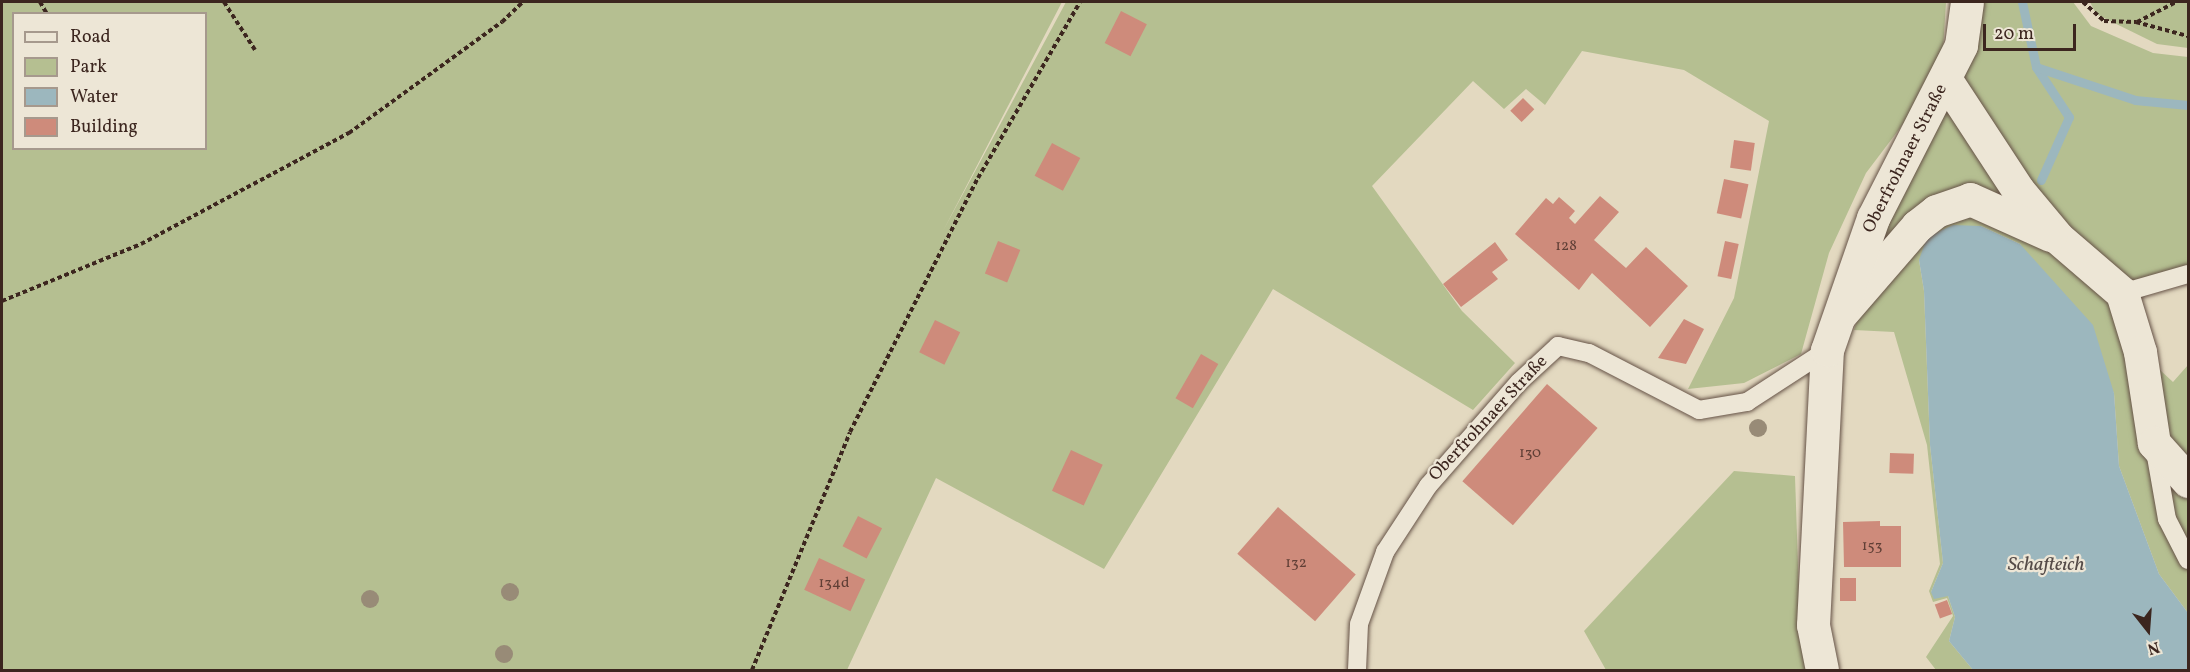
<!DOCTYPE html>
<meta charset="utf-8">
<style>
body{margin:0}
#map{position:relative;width:2190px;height:672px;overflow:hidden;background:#e3d9c0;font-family:Vollkorn,serif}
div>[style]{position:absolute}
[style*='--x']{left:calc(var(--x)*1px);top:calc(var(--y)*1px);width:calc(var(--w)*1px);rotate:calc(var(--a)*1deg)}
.green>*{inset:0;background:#b5bf91}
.water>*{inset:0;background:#9cb7be}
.stream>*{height:9px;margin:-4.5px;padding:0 4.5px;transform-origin:4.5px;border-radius:4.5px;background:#9cb7be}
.building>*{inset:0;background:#ce8b7b;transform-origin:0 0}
.path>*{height:4px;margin-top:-2px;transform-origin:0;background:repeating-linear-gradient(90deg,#3c261f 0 4.5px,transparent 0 7.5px)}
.roads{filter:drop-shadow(0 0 2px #665347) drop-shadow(0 0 2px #665347)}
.service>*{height:18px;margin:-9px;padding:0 9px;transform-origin:9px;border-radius:9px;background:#ede6d6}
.minor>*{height:33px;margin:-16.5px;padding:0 16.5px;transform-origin:16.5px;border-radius:16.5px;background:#ede6d6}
.secondary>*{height:33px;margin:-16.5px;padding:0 16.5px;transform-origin:16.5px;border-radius:16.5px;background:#ede6d6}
.trees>*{width:18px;height:18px;margin:-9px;border-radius:50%;background:#988b77}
span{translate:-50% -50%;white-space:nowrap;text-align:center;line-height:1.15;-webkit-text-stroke:4.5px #ede6d6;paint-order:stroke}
.number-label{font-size:15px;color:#603f36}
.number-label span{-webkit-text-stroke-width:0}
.street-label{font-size:18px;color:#3c261f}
.water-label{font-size:20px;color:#544a47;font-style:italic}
.frame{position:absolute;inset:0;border:3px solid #3c261f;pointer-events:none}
.legend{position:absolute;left:12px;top:12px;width:195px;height:138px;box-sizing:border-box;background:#ede6d6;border:2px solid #a6998d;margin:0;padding:8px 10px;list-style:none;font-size:18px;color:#3c261f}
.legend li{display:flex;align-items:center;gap:12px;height:30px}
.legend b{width:30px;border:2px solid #a6998d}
.north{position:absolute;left:2118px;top:600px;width:60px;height:60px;-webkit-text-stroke:4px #ede6d6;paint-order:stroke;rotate:163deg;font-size:16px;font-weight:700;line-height:24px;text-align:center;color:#3c261f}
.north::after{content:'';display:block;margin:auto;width:21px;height:27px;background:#3c261f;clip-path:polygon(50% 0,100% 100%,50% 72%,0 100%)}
.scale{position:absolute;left:1983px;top:24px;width:93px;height:27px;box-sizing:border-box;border:3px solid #3c261f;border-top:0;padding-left:8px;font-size:18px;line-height:21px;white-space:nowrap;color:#3c261f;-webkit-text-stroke:4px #ede6d6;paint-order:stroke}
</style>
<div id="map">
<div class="green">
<i style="clip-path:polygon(evenodd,2px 2px,1062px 2px,943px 231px,1066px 2px,1946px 2px,1943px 50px,1919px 103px,1866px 173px,1829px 253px,1801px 354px,1744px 383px,1688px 389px,1734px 298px,1769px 121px,1684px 70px,1582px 51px,1545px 105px,1526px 89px,1504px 109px,1473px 81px,1372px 186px,1462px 311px,1515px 363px,1473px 410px,1273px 289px,1104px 569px,936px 478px,847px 670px,2px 670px,2px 2px,14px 14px,206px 14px,206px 148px,14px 148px,14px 14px)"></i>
<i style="clip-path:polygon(1982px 2px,2073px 2px,2091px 26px,2153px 53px,2188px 57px,2188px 278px,2130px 296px,2147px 358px,2173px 382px,2188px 365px,2188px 613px,2159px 574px,2119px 466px,2114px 393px,2020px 244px,1981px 226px,1919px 260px,1924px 291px,1930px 445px,1943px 563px,1931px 592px,1948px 596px,1955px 617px,1949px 641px,1973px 670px,1936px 670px,1926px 657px,1953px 616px,1947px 598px,1933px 602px,1929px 591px,1940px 564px,1927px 445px,1894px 332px,1854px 330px,1886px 228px,1969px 67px)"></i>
<i style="clip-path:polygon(2090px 2px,2188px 2px,2188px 48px,2157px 44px,2096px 14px)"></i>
<i style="clip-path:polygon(1734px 471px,1795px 476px,1800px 625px,1808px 670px,1606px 670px,1584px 631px)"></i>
</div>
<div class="water">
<i style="clip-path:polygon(1953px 225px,1981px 226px,2020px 244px,2093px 325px,2114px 393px,2119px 466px,2159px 574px,2188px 613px,2188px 670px,1973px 670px,1949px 641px,1955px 617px,1948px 596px,1934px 599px,1931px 592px,1943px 563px,1930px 445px,1924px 291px,1919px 260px,1927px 237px)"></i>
</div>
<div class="stream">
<i style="--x:2022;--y:2;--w:66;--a:77.8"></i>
<i style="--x:2036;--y:67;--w:60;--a:56.6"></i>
<i style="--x:2069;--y:117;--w:69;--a:114"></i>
<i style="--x:2036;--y:67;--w:104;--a:18.4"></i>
<i style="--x:2135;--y:100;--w:53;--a:5.4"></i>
</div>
<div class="building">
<i style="left:1121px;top:11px;width:29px;height:36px;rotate:27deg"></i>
<i style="left:1523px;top:98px;width:16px;height:18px;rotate:45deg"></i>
<i style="left:1734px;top:140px;width:21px;height:28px;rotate:8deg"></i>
<i style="left:1052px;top:143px;width:32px;height:37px;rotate:28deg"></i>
<i style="left:1724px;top:179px;width:25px;height:35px;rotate:12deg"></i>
<i style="clip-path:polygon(1600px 196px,1619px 212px,1594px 240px,1626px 268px,1646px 247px,1688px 286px,1650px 327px,1592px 273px,1579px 290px,1515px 234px,1546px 198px,1553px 204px,1559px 197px,1575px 211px,1569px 218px,1575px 224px)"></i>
<i style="left:998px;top:241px;width:24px;height:35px;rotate:22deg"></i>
<i style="left:1725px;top:241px;width:14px;height:36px;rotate:12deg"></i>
<i style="clip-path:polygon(1495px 242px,1508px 260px,1492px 272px,1498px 279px,1461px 307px,1443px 284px)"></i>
<i style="clip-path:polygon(1684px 319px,1704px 329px,1686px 364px,1658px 358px)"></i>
<i style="left:935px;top:320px;width:28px;height:36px;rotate:26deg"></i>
<i style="left:1201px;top:354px;width:20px;height:51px;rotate:30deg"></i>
<i style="left:1547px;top:384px;width:67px;height:129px;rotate:41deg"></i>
<i style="left:1071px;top:450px;width:35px;height:45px;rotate:25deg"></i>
<i style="left:1890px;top:453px;width:24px;height:20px;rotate:2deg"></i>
<i style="left:1278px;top:507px;width:103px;height:62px;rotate:41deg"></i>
<i style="left:858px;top:516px;width:27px;height:34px;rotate:27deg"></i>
<i style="clip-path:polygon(1880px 521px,1880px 526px,1901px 526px,1901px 567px,1844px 567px,1843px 522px)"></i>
<i style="left:819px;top:558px;width:51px;height:35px;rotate:25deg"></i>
<i style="left:1840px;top:578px;width:16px;height:23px"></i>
<i style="left:1947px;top:600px;width:15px;height:13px;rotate:70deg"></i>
</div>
<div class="path">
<i style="--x:40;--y:2;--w:14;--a:60"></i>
<i style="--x:224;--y:2;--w:57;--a:57.1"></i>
<i style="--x:2083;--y:2;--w:28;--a:42"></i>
<i style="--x:2104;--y:21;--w:32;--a:2"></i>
<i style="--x:2136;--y:22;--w:54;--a:15.1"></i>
<i style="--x:2137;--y:22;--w:44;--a:-27.1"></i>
<i style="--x:2;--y:301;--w:150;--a:-22.3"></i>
<i style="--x:141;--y:244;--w:236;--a:-28.1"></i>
<i style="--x:349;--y:133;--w:189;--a:-36"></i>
<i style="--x:502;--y:22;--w:29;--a:-44"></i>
<i style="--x:752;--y:670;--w:257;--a:-67.6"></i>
<i style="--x:850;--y:432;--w:284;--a:-63.3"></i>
<i style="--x:978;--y:178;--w:203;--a:-59.9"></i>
</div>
<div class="roads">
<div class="service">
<i style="--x:2122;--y:293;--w:69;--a:-16.1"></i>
<i style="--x:2155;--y:451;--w:69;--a:80"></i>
<i style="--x:2167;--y:519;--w:46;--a:62.9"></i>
<i style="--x:1357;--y:670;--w:46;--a:-87.5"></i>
<i style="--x:1359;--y:624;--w:77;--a:-70.1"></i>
<i style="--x:1385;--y:552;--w:79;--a:-56.9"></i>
<i style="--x:1428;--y:486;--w:138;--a:-48.8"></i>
<i style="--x:1519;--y:382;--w:53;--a:-42.7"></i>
<i style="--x:1558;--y:346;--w:32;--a:13"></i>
<i style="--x:1589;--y:353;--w:124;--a:27.4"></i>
<i style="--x:1699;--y:410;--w:49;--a:-9.5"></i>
<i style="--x:1747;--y:402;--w:95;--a:-33"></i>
</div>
<div class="minor">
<i style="--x:1946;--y:80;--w:131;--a:56.8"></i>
<i style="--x:2018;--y:190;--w:62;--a:50.2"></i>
<i style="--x:2058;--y:238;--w:84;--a:40.7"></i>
<i style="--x:2122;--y:293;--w:62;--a:73"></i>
<i style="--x:2140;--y:352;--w:92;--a:81.3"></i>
<i style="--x:2154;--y:443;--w:51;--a:48.2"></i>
<i style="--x:1840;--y:315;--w:118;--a:-49.1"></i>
<i style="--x:1917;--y:226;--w:24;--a:-38"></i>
<i style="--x:1936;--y:211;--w:36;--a:-19"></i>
<i style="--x:1970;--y:199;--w:88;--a:24.2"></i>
</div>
<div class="secondary">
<i style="--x:1822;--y:670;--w:46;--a:-101.3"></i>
<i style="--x:1813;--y:625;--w:275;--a:-87.1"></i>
<i style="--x:1827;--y:350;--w:140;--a:-70.8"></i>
<i style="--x:1873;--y:218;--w:194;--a:-63"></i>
<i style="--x:1961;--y:45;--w:43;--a:-82.1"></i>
</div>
</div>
<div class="trees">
<i style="left:1758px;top:428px"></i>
<i style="left:510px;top:592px"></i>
<i style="left:370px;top:599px"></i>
<i style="left:504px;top:654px"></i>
</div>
<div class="number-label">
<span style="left:1566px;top:247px">128</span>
<span style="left:1530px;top:454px">130</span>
<span style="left:1872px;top:547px">153</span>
<span style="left:1296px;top:564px">132</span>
<span style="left:834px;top:584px">134d</span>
</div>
<div class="street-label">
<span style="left:1906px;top:159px;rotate:-63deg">Oberfrohnaer Straße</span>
<span style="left:1489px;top:419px;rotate:-47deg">Oberfrohnaer Straße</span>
</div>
<div class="water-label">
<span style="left:2046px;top:565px">Schafteich</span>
</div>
<div class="frame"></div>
<ul class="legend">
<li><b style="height:8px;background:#ede6d6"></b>Road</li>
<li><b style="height:16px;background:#b5bf91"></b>Park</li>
<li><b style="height:16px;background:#9cb7be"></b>Water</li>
<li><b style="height:16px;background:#ce8b7b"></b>Building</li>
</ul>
<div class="north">N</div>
<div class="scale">20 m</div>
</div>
